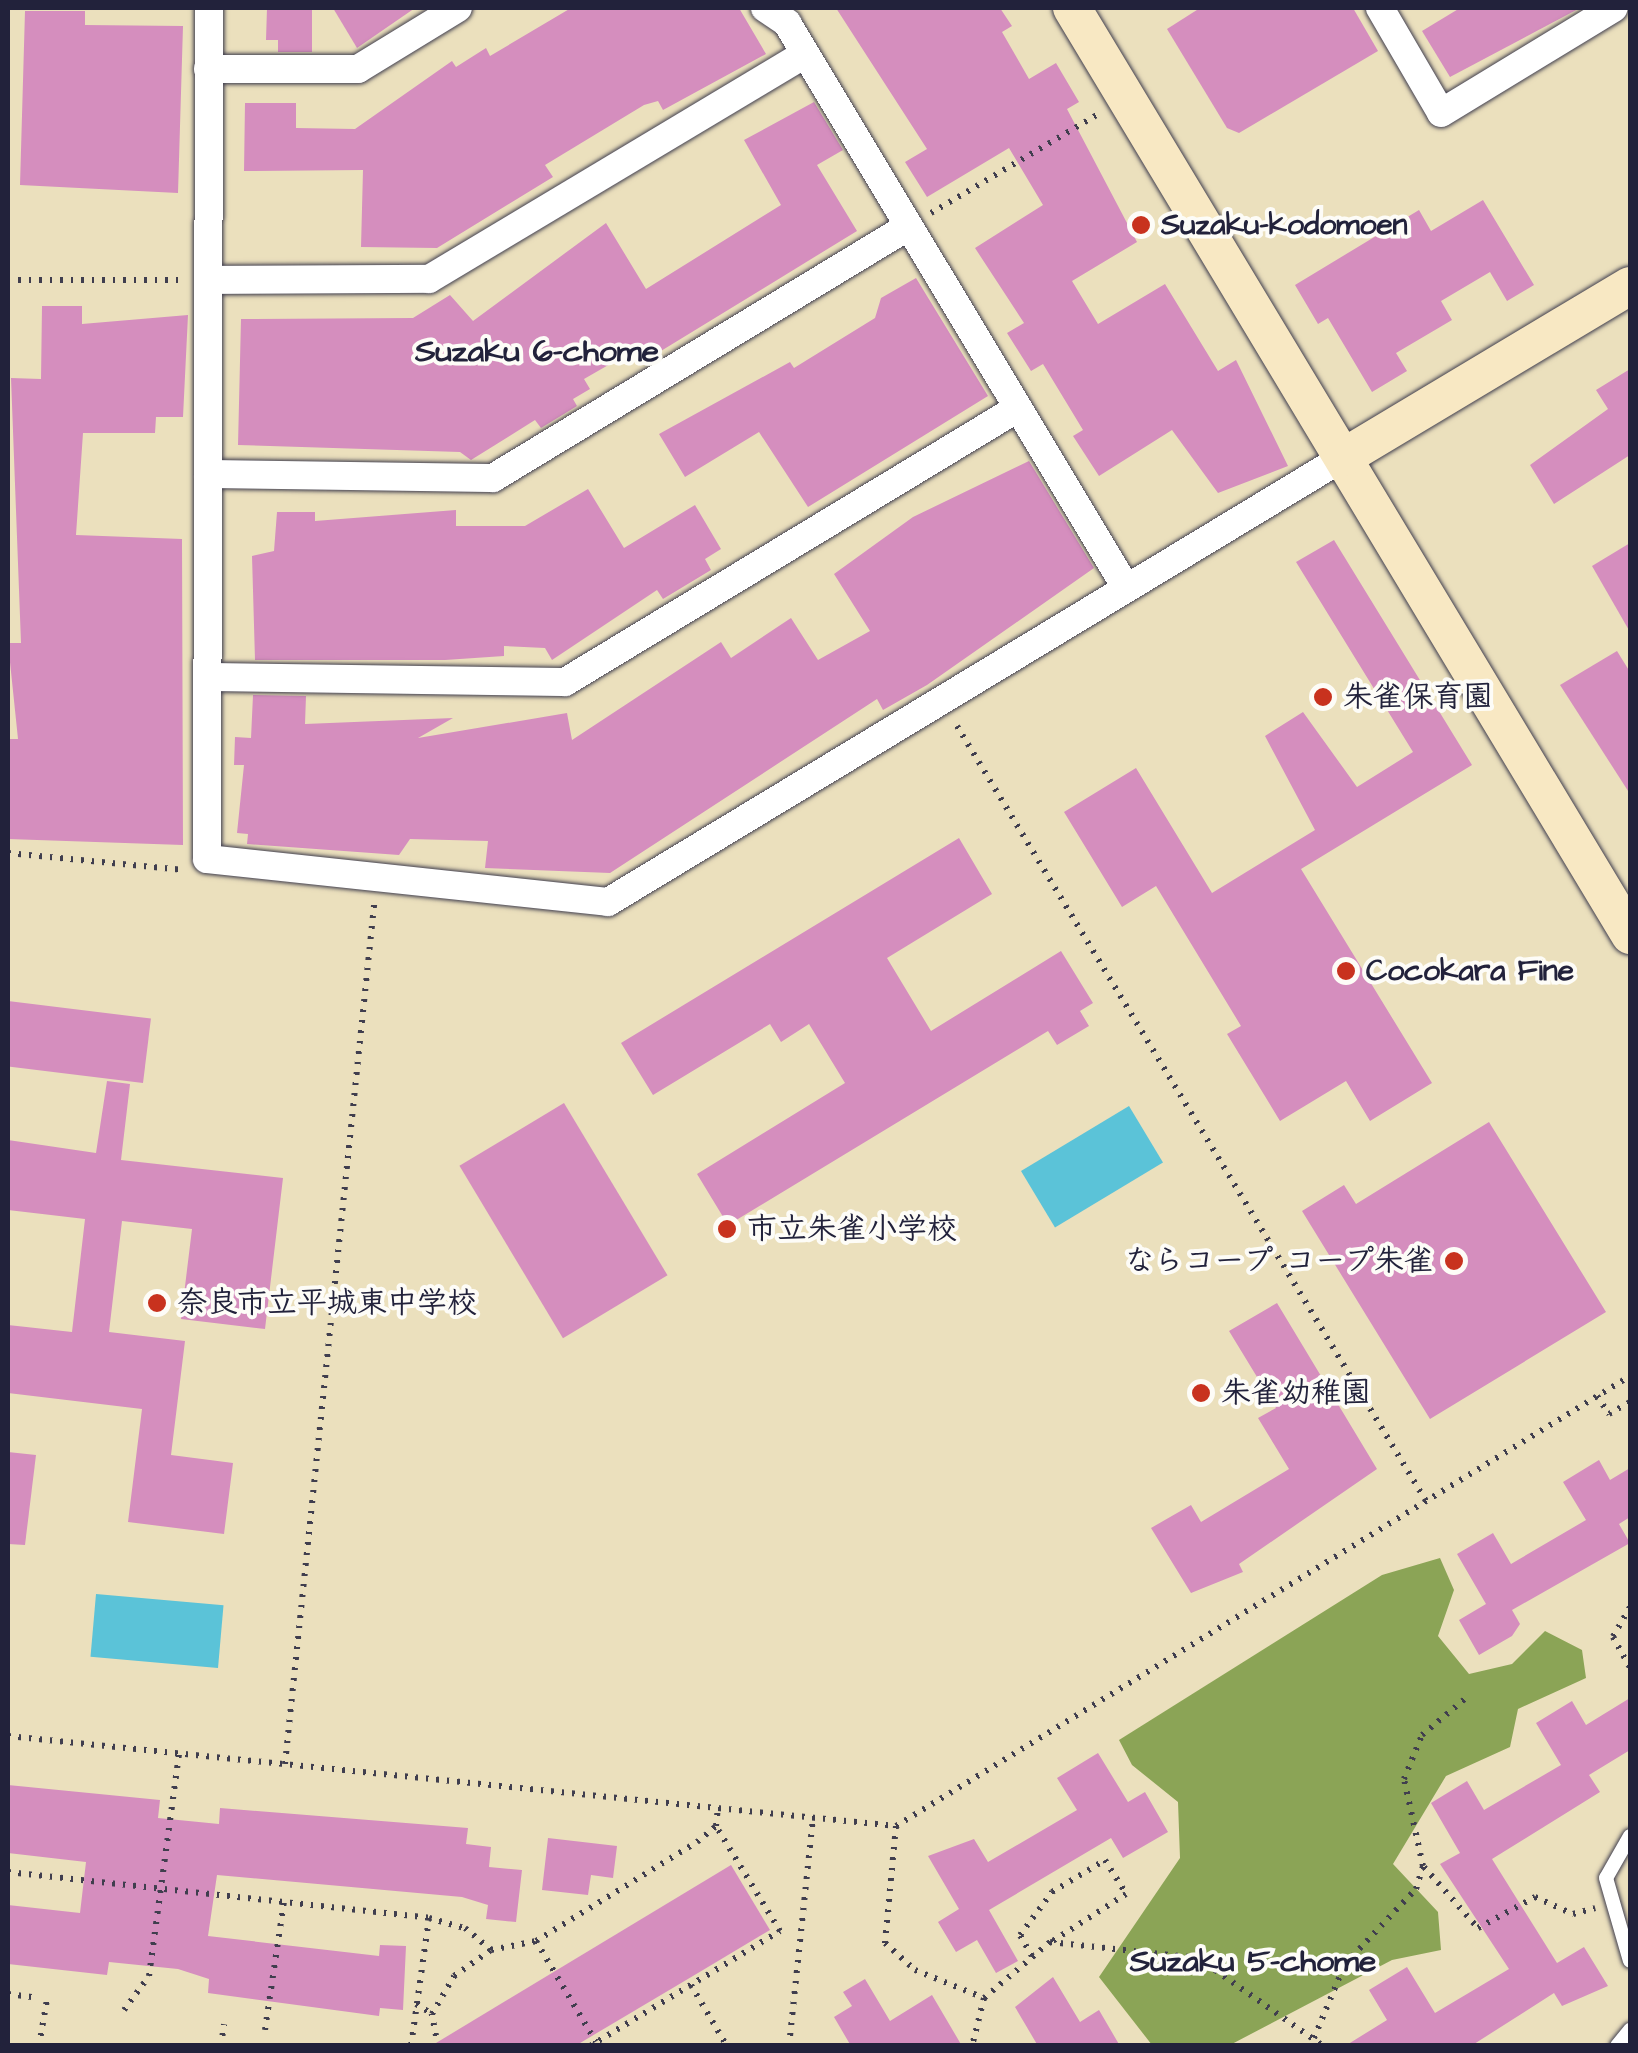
<!DOCTYPE html>
<meta charset="utf-8">
<style>
body{margin:0}
#map{position:relative;width:1638px;height:2053px;overflow:hidden;background:#ebe0bd;font-family:"Architects Daughter","Klee One",sans-serif}
div>[style]{position:absolute}
[style*='--x']{left:calc(var(--x)*1px);top:calc(var(--y)*1px);width:calc(var(--w)*1px);rotate:calc(var(--a)*1deg)}
.forest>*{inset:0;background:#8ba456}
.water>*{inset:0;background:#5bc3d8;transform-origin:0 0}
.building>*{inset:0;background:#d58ebe;transform-origin:0 0}
.path>*{height:6px;margin-top:-3px;transform-origin:0;background:repeating-linear-gradient(90deg,#403e4e 0 2.5px,transparent 0 10.5px)}
.roads{filter:drop-shadow(0 0 2px #403e4e) drop-shadow(0 0 2px #403e4e)}
.lane>*{height:14px;margin:-7px;padding:0 7px;transform-origin:7px;border-radius:7px;background:#fff}
.street>*{height:28px;margin:-14px;padding:0 14px;transform-origin:14px;border-radius:14px;background:#fff}
.secondary>*{height:38px;margin:-19px;padding:0 19px;transform-origin:19px;border-radius:19px;background:#f8e8c3}
.dots>*{width:28px;height:28px;translate:-50% -50%;box-sizing:border-box;border:5px solid #fdfcf7;border-radius:50%}
span{translate:-50% -50%;white-space:nowrap;text-align:center;line-height:1.15;-webkit-text-stroke:8px #fdfcf7;paint-order:stroke}
.poi-label{font-size:30px;color:#22223b;font-weight:700}
.left{translate:0 -50%;text-align:left}
.right{translate:-100% -50%;text-align:right}
.neighbourhood-label{font-size:32px;color:#22223b;font-weight:700}
.frame{position:absolute;inset:0;border:10px solid #22223b;pointer-events:none}
</style>
<div id="map">
<div class="forest">
<i style="clip-path:polygon(1440px 1558px,1454px 1590px,1438px 1636px,1469px 1674px,1512px 1664px,1545px 1631px,1582px 1650px,1586px 1678px,1518px 1709px,1510px 1747px,1446px 1776px,1393px 1864px,1438px 1912px,1441px 1950px,1392px 1960px,1230px 2045px,1152px 2045px,1099px 1977px,1180px 1858px,1178px 1802px,1132px 1765px,1119px 1740px,1382px 1575px)"></i>
</div>
<div class="water">
<i style="left:1129px;top:1106px;width:66px;height:126px;rotate:59deg"></i>
<i style="left:96px;top:1594px;width:128px;height:63px;rotate:5deg"></i>
</div>
<div class="building">
<i style="clip-path:polygon(267px 8px,312px 8px,312px 52px,278px 52px,278px 40px,266px 40px)"></i>
<i style="clip-path:polygon(333px 8px,415px 8px,357px 48px)"></i>
<i style="clip-path:polygon(571px 8px,739px 8px,766px 54px,663px 110px,658px 101px,644px 105px,545px 165px,553px 177px,437px 248px,361px 247px,363px 170px,244px 171px,245px 103px,296px 103px,296px 128px,355px 129px,452px 61px,456px 67px,486px 48px,490px 56px)"></i>
<i style="clip-path:polygon(836px 8px,1000px 8px,1012px 26px,1002px 32px,1029px 79px,1056px 63px,1079px 102px,1067px 109px,1137px 242px,1072px 281px,1098px 324px,1165px 284px,1218px 371px,1236px 360px,1288px 466px,1218px 493px,1172px 430px,1099px 476px,1073px 436px,1083px 430px,1043px 364px,1031px 371px,1007px 333px,1024px 323px,975px 248px,1043px 205px,1009px 148px,927px 197px,905px 162px,927px 149px)"></i>
<i style="clip-path:polygon(1200px 8px,1353px 8px,1378px 51px,1239px 133px,1227px 128px,1167px 29px)"></i>
<i style="clip-path:polygon(1460px 8px,1580px 8px,1450px 77px,1422px 31px)"></i>
<i style="clip-path:polygon(25px 11px,85px 11px,85px 25px,183px 26px,178px 193px,20px 185px)"></i>
<i style="clip-path:polygon(814px 102px,843px 150px,817px 165px,857px 231px,638px 365px,631px 352px,584px 379px,590px 389px,573px 399px,577px 406px,541px 428px,535px 420px,471px 460px,460px 452px,238px 445px,241px 319px,413px 318px,450px 295px,473px 321px,606px 223px,646px 289px,781px 205px,744px 140px)"></i>
<i style="clip-path:polygon(1483px 200px,1534px 285px,1507px 301px,1490px 272px,1441px 301px,1452px 320px,1396px 353px,1407px 371px,1372px 392px,1328px 318px,1318px 324px,1295px 285px,1419px 210px,1431px 231px)"></i>
<i style="clip-path:polygon(916px 278px,988px 396px,808px 507px,759px 432px,685px 477px,659px 434px,790px 362px,794px 368px,875px 318px,881px 298px)"></i>
<i style="clip-path:polygon(42px 306px,82px 306px,82px 324px,188px 315px,183px 417px,156px 417px,155px 433px,83px 433px,76px 535px,182px 539px,183px 845px,8px 839px,8px 739px,18px 739px,8px 643px,21px 643px,11px 378px,41px 379px)"></i>
<i style="clip-path:polygon(1630px 369px,1630px 455px,1554px 504px,1530px 465px,1608px 409px,1596px 390px)"></i>
<i style="clip-path:polygon(1029px 461px,1094px 568px,927px 685px,883px 710px,877px 699px,610px 873px,485px 868px,488px 841px,410px 839px,399px 855px,247px 844px,248px 834px,237px 833px,244px 765px,234px 765px,235px 737px,251px 738px,253px 695px,306px 696px,305px 724px,453px 718px,418px 738px,567px 713px,572px 740px,721px 642px,731px 658px,791px 618px,818px 660px,870px 631px,834px 574px,913px 517px)"></i>
<i style="clip-path:polygon(588px 489px,624px 548px,695px 505px,721px 549px,705px 559px,711px 570px,663px 599px,657px 590px,552px 660px,545px 648px,504px 646px,504px 656px,445px 660px,255px 660px,252px 556px,274px 551px,277px 512px,315px 512px,315px 521px,456px 510px,456px 526px,525px 526px)"></i>
<i style="clip-path:polygon(1334px 540px,1472px 765px,1301px 869px,1432px 1083px,1370px 1121px,1346px 1081px,1280px 1121px,1227px 1034px,1241px 1026px,1156px 886px,1122px 907px,1064px 812px,1136px 768px,1212px 893px,1315px 830px,1265px 736px,1303px 712px,1357px 787px,1413px 752px,1296px 562px)"></i>
<i style="clip-path:polygon(1630px 543px,1630px 632px,1592px 566px)"></i>
<i style="clip-path:polygon(1617px 651px,1630px 672px,1630px 794px,1560px 685px)"></i>
<i style="clip-path:polygon(959px 838px,992px 894px,887px 958px,931px 1031px,1061px 951px,1093px 1003px,1080px 1011px,1089px 1026px,1057px 1045px,1048px 1031px,728px 1225px,697px 1174px,845px 1083px,809px 1024px,781px 1042px,770px 1024px,653px 1095px,621px 1043px)"></i>
<i style="left:8px;top:1001px;width:144px;height:65px;rotate:7deg"></i>
<i style="clip-path:polygon(107px 1081px,130px 1084px,121px 1160px,283px 1178px,265px 1329px,181px 1319px,192px 1229px,122px 1221px,109px 1332px,185px 1341px,171px 1455px,233px 1463px,224px 1534px,128px 1522px,142px 1409px,8px 1393px,8px 1325px,72px 1332px,85px 1219px,8px 1210px,8px 1140px,96px 1153px)"></i>
<i style="left:564px;top:1103px;width:201px;height:122px;rotate:59deg"></i>
<i style="clip-path:polygon(1489px 1122px,1606px 1312px,1430px 1419px,1302px 1211px,1344px 1185px,1356px 1204px)"></i>
<i style="clip-path:polygon(1277px 1303px,1377px 1469px,1239px 1564px,1243px 1572px,1191px 1593px,1151px 1528px,1191px 1505px,1201px 1522px,1289px 1469px,1258px 1418px,1276px 1408px,1229px 1331px)"></i>
<i style="clip-path:polygon(8px 1452px,36px 1455px,25px 1545px,8px 1544px)"></i>
<i style="clip-path:polygon(1599px 1460px,1610px 1480px,1630px 1468px,1630px 1517px,1619px 1524px,1630px 1543px,1512px 1610px,1520px 1624px,1512px 1636px,1479px 1655px,1459px 1620px,1486px 1604px,1457px 1554px,1493px 1533px,1511px 1564px,1586px 1520px,1563px 1482px)"></i>
<i style="clip-path:polygon(1630px 1698px,1630px 1750px,1589px 1775px,1600px 1792px,1492px 1859px,1557px 1963px,1584px 1947px,1608px 1986px,1562px 2006px,1554px 1993px,1471px 2046px,1345px 2046px,1387px 2020px,1369px 1990px,1407px 1967px,1435px 2013px,1509px 1969px,1440px 1864px,1460px 1853px,1431px 1803px,1467px 1781px,1484px 1810px,1561px 1765px,1536px 1723px,1572px 1701px,1586px 1725px)"></i>
<i style="clip-path:polygon(1098px 1753px,1128px 1802px,1145px 1792px,1168px 1832px,1123px 1858px,1111px 1838px,989px 1910px,1018px 1961px,996px 1973px,977px 1940px,956px 1952px,938px 1922px,959px 1909px,928px 1856px,974px 1839px,988px 1862px,1077px 1810px,1057px 1778px)"></i>
<i style="clip-path:polygon(8px 1785px,160px 1800px,158px 1818px,219px 1824px,220px 1808px,468px 1828px,466px 1844px,491px 1847px,489px 1867px,522px 1870px,516px 1922px,486px 1919px,488px 1905px,462px 1897px,217px 1875px,208px 1936px,379px 1956px,380px 1945px,406px 1946px,403px 2010px,380px 2008px,379px 2016px,208px 1993px,209px 1979px,178px 1969px,109px 1962px,107px 1975px,8px 1964px,8px 1905px,80px 1913px,86px 1862px,8px 1853px)"></i>
<i style="clip-path:polygon(548px 1838px,617px 1846px,613px 1878px,591px 1875px,588px 1895px,542px 1890px)"></i>
<i style="clip-path:polygon(731px 1865px,770px 1930px,698px 1973px,575px 2046px,431px 2046px)"></i>
<i style="clip-path:polygon(1053px 1977px,1080px 2022px,1099px 2010px,1120px 2046px,1038px 2046px,1015px 2007px)"></i>
<i style="clip-path:polygon(865px 1979px,890px 2021px,932px 1995px,962px 2046px,851px 2046px,834px 2017px,852px 2006px,843px 1992px)"></i>
</div>
<div class="path">
<i style="--x:931;--y:213;--w:193;--a:-30.6"></i>
<i style="--x:8;--y:280;--w:171;--a:0"></i>
<i style="--x:957;--y:726;--w:912;--a:58.82"></i>
<i style="--x:8;--y:853;--w:177;--a:5.5"></i>
<i style="--x:1597;--y:1396;--w:22;--a:56"></i>
<i style="--x:1609;--y:1414;--w:24;--a:-30"></i>
<i style="--x:1630;--y:1607;--w:34;--a:120"></i>
<i style="--x:1613;--y:1637;--w:35;--a:61"></i>
<i style="--x:8;--y:1736;--w:893;--a:5.79"></i>
<i style="--x:896;--y:1826;--w:861;--a:-31.51"></i>
<i style="--x:285;--y:1764;--w:864;--a:-84.08"></i>
<i style="--x:896;--y:1826;--w:118;--a:95.4"></i>
<i style="--x:885;--y:1943;--w:40;--a:42"></i>
<i style="--x:915;--y:1970;--w:74;--a:22.1"></i>
<i style="--x:984;--y:1998;--w:49;--a:104"></i>
<i style="--x:1424;--y:1867;--w:81;--a:48.5"></i>
<i style="--x:1478;--y:1928;--w:65;--a:-28.5"></i>
<i style="--x:1535;--y:1897;--w:42;--a:24.1"></i>
<i style="--x:1573;--y:1914;--w:23;--a:-15"></i>
<i style="--x:8;--y:1872;--w:424;--a:6.2"></i>
<i style="--x:429;--y:1918;--w:129;--a:98"></i>
<i style="--x:429;--y:1918;--w:37;--a:16"></i>
<i style="--x:465;--y:1928;--w:34;--a:40"></i>
<i style="--x:536;--y:1941;--w:117;--a:59.3"></i>
<i style="--x:1032;--y:1956;--w:24;--a:-120"></i>
<i style="--x:1020;--y:1935;--w:54;--a:-53.3"></i>
<i style="--x:1052;--y:1892;--w:62;--a:-31.1"></i>
<i style="--x:1105;--y:1860;--w:40;--a:58"></i>
<i style="--x:1126;--y:1894;--w:89;--a:147.4"></i>
<i style="--x:691;--y:1985;--w:71;--a:59.5"></i>
<i style="--x:8;--y:1994;--w:24;--a:7"></i>
<i style="--x:984;--y:1998;--w:87;--a:-40.3"></i>
<i style="--x:1050;--y:1942;--w:149;--a:6.2"></i>
<i style="--x:1198;--y:1958;--w:153;--a:35.1"></i>
<i style="--x:416;--y:2004;--w:19;--a:32"></i>
<i style="--x:124;--y:2010;--w:42;--a:-53.7"></i>
<i style="--x:149;--y:1976;--w:225;--a:-82.3"></i>
<i style="--x:265;--y:2030;--w:129;--a:-81.6"></i>
<i style="--x:1314;--y:2038;--w:80;--a:-67.3"></i>
<i style="--x:1345;--y:1964;--w:103;--a:-46.6"></i>
<i style="--x:1416;--y:1889;--w:24;--a:-73"></i>
<i style="--x:1423;--y:1866;--w:89;--a:-102.3"></i>
<i style="--x:1404;--y:1779;--w:48;--a:-67.8"></i>
<i style="--x:1422;--y:1735;--w:57;--a:-40.1"></i>
<i style="--x:39;--y:2046;--w:48;--a:-80.3"></i>
<i style="--x:221;--y:2046;--w:22;--a:-82"></i>
<i style="--x:438;--y:2046;--w:33;--a:-101"></i>
<i style="--x:432;--y:2014;--w:44;--a:-59.9"></i>
<i style="--x:454;--y:1976;--w:45;--a:-35.1"></i>
<i style="--x:491;--y:1950;--w:46;--a:-11.3"></i>
<i style="--x:536;--y:1941;--w:189;--a:-31.6"></i>
<i style="--x:697;--y:1842;--w:25;--a:-40"></i>
<i style="--x:716;--y:1826;--w:18;--a:-84"></i>
<i style="--x:590;--y:2046;--w:222;--a:-31.2"></i>
<i style="--x:780;--y:1931;--w:123;--a:-121.4"></i>
<i style="--x:789;--y:2046;--w:229;--a:-84"></i>
</div>
<div class="roads">
<div class="lane">
<i style="--x:1630;--y:1836;--w:48;--a:119.7"></i>
<i style="--x:1606;--y:1878;--w:86;--a:73.9"></i>
<i style="--x:1617;--y:2046;--w:21;--a:-51"></i>
</div>
<div class="street">
<i style="--x:209;--y:8;--w:851;--a:90.13"></i>
<i style="--x:207;--y:859;--w:403;--a:6.1"></i>
<i style="--x:608;--y:902;--w:860;--a:-31.16"></i>
<i style="--x:765;--y:8;--w:27;--a:34"></i>
<i style="--x:787;--y:23;--w:657;--a:59.02"></i>
<i style="--x:1380;--y:8;--w:121;--a:59.8"></i>
<i style="--x:1441;--y:113;--w:202;--a:-31.3"></i>
<i style="--x:208;--y:69;--w:150;--a:0"></i>
<i style="--x:358;--y:69;--w:117;--a:-31.4"></i>
<i style="--x:210;--y:280;--w:219;--a:-0.3"></i>
<i style="--x:429;--y:279;--w:438;--a:-30.9"></i>
<i style="--x:208;--y:474;--w:285;--a:0.8"></i>
<i style="--x:493;--y:478;--w:486;--a:-31.2"></i>
<i style="--x:208;--y:677;--w:357;--a:0.8"></i>
<i style="--x:565;--y:682;--w:529;--a:-31.17"></i>
</div>
<div class="secondary">
<i style="--x:1072;--y:8;--w:1082;--a:58.95"></i>
<i style="--x:1344;--y:457;--w:333;--a:-30.9"></i>
</div>
</div>
<div class="dots">
<i style="left:1141px;top:225px;background:#c8321e"></i>
<i style="left:1323px;top:697px;background:#c8321e"></i>
<i style="left:1346px;top:971px;background:#c8321e"></i>
<i style="left:727px;top:1229px;background:#c8321e"></i>
<i style="left:1454px;top:1261px;background:#c8321e"></i>
<i style="left:157px;top:1303px;background:#c8321e"></i>
<i style="left:1201px;top:1393px;background:#c8321e"></i>
</div>
<div class="poi-label">
<span class="left" style="left:1161px;top:225px">Suzaku-kodomoen</span>
<span class="left" style="left:1343px;top:697px">朱雀保育園</span>
<span class="left" style="left:1366px;top:971px">Cocokara Fine</span>
<span class="left" style="left:747px;top:1229px">市立朱雀小学校</span>
<span class="right" style="left:1434px;top:1261px">ならコープ コープ朱雀</span>
<span class="left" style="left:177px;top:1303px">奈良市立平城東中学校</span>
<span class="left" style="left:1221px;top:1393px">朱雀幼稚園</span>
</div>
<div class="neighbourhood-label">
<span style="left:537px;top:352px">Suzaku 6-chome</span>
<span style="left:1253px;top:1962px">Suzaku 5-chome</span>
</div>
<div class="frame"></div>
</div>
